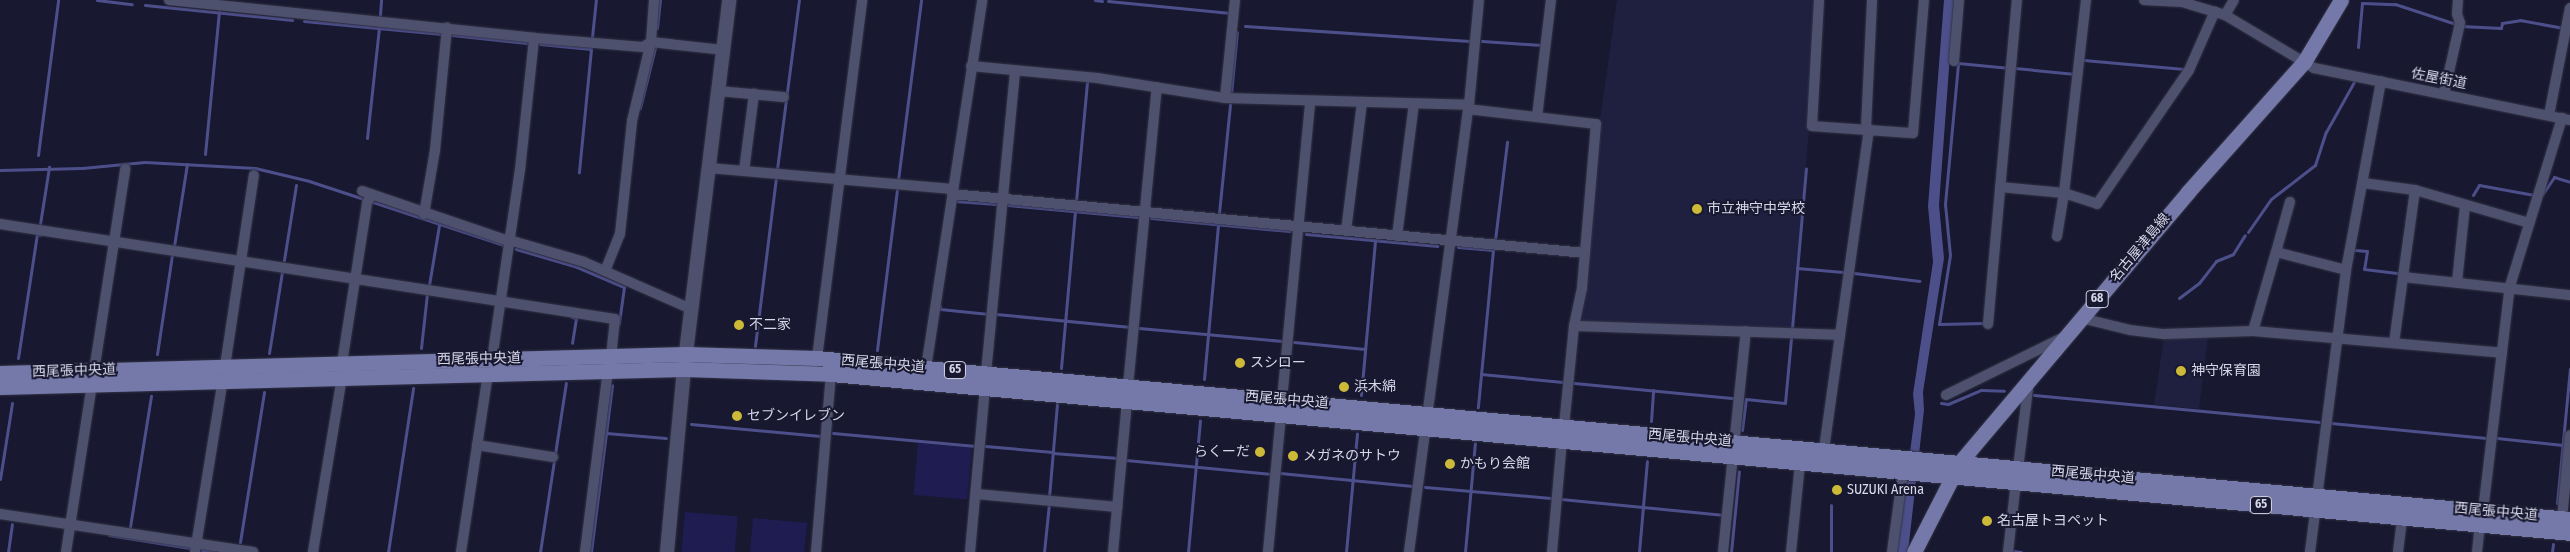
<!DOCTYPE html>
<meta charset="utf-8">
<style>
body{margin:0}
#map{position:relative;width:2570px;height:552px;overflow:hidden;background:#181830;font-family:"Fira Sans Condensed","Noto Sans JP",sans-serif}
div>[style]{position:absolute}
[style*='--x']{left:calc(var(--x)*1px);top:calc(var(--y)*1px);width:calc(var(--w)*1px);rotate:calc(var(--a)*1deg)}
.built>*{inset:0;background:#1f203f}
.green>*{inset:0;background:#1f1c51;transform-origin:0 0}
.water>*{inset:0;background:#4d4f8b}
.stream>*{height:3px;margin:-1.5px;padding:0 1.5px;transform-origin:1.5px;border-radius:1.5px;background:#4d4f8b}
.roads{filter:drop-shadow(0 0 1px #333346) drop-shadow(0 0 1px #333346)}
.street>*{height:10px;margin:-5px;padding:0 5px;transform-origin:5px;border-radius:5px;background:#4e516d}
.secondary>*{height:14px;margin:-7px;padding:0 7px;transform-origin:7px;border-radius:7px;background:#4e516d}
.primary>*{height:15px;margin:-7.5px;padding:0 7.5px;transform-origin:7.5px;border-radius:7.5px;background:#7579a9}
.dots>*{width:14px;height:14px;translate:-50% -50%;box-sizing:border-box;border:2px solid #181830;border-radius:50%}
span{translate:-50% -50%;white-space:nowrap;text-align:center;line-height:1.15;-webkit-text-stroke:4px #181830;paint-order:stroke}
.shield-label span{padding:1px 4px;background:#181830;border:1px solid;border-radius:4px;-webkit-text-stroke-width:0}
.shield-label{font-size:12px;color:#d6d8e9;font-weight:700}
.street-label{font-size:14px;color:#d6d8e9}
.poi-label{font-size:14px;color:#d6d8e9}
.left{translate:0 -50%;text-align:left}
.right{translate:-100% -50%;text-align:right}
</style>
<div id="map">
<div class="built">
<i style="clip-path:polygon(1617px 0,1816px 0,1809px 129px,1791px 329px,1582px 322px,1579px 317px,1586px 289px,1600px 120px)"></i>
<i style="clip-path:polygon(2208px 336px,2199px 409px,2154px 405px,2164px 337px)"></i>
</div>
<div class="green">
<i style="left:918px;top:443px;width:54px;height:52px;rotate:5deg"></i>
<i style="left:685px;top:512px;width:53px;height:40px;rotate:5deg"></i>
<i style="clip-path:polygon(753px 518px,807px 523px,804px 552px,750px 552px)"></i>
</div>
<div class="water">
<i style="clip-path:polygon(1944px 0,1954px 0,1939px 205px,1944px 258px,1923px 392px,1924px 410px,1908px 552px,1897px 552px,1915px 414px,1913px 394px,1933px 262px,1928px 206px)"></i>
</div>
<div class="stream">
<i style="--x:97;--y:0;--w:35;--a:7"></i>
<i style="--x:1095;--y:0;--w:7;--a:8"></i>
<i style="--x:1108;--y:1;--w:123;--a:5.6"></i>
<i style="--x:145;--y:5;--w:148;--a:5.8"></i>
<i style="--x:380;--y:15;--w:15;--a:-86"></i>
<i style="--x:304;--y:21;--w:138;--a:5.4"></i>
<i style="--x:1245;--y:26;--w:225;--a:3.8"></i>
<i style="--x:2461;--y:26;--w:40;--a:2.9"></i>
<i style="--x:2501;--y:28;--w:5;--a:-79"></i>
<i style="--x:2502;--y:23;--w:18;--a:-9"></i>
<i style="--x:2520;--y:20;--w:44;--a:10.5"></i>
<i style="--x:657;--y:28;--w:28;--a:-84"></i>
<i style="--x:452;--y:35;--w:75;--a:6.1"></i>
<i style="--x:592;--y:37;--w:37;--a:-84"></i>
<i style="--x:1482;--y:41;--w:59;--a:3.9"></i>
<i style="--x:540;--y:44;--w:51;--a:5.6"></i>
<i style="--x:591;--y:49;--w:124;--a:95.6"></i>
<i style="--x:2358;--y:47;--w:44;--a:-84.8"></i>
<i style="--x:2362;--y:3;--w:33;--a:2"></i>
<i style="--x:2395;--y:4;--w:64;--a:18.2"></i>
<i style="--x:2084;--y:60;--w:100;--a:5.1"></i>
<i style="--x:2015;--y:68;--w:60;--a:5.7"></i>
<i style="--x:1231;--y:94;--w:62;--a:-84.5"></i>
<i style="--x:640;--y:108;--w:62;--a:-76"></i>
<i style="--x:367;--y:138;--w:111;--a:-83.8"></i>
<i style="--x:205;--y:154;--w:143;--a:-84.4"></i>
<i style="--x:38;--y:155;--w:156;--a:-82.6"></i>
<i style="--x:777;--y:169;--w:170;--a:-82.6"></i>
<i style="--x:0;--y:170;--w:82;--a:-1.4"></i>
<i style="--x:82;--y:168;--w:63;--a:-5.4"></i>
<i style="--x:145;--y:162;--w:110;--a:3.1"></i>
<i style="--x:255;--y:168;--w:56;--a:13.5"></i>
<i style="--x:309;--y:181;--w:205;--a:18.2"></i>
<i style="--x:898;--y:180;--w:181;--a:-82.7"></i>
<i style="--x:2473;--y:195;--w:12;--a:-59"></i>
<i style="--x:2479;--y:185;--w:56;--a:10.3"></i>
<i style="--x:2542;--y:195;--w:22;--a:-56"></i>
<i style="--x:2554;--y:177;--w:17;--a:17"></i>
<i style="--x:955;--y:201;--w:41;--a:4.2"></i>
<i style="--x:1076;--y:201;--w:120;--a:-84.7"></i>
<i style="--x:1008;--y:205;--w:130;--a:5.3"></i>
<i style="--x:1219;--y:213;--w:109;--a:-84.2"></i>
<i style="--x:1151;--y:218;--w:139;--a:5.4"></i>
<i style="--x:40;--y:224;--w:58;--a:-81"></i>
<i style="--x:2248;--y:232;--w:40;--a:-55.1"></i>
<i style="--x:2271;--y:199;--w:56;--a:-37.7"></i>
<i style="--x:2315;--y:165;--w:35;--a:-72"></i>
<i style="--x:2326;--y:132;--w:57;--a:-60.8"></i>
<i style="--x:1306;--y:234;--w:132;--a:5.2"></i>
<i style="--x:1495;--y:240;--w:99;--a:-83"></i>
<i style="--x:174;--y:246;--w:83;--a:-81"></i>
<i style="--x:1458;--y:247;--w:35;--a:5"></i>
<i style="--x:1493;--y:250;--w:158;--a:95.5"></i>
<i style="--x:516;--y:249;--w:64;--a:16.4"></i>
<i style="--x:577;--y:267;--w:51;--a:23.1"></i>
<i style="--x:624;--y:287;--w:37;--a:98"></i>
<i style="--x:2355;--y:250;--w:12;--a:5"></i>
<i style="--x:2367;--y:251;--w:18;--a:99"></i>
<i style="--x:2364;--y:269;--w:35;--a:7"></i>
<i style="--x:284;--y:260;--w:76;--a:-80.9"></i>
<i style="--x:1797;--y:268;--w:46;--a:5"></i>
<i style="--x:1854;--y:273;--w:66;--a:6.9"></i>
<i style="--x:429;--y:285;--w:61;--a:-80.5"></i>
<i style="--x:2179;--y:298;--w:25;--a:-37"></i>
<i style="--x:2199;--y:283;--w:28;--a:-52"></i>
<i style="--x:2216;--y:261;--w:18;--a:-22"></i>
<i style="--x:2233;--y:254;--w:22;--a:-58"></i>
<i style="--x:940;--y:306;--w:3;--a:90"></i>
<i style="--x:940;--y:309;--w:49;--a:5.8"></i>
<i style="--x:996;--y:314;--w:135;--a:5.5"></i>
<i style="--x:572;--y:317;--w:4;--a:14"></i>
<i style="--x:576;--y:318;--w:25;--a:99"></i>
<i style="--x:1985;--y:323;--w:46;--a:178.8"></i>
<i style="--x:1939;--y:324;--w:70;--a:-80.9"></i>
<i style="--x:1950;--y:255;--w:51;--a:-95.6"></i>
<i style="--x:1945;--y:204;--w:142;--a:-84.7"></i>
<i style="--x:1958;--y:63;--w:52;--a:5.5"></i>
<i style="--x:1139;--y:328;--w:144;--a:5.2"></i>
<i style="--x:1792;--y:328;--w:160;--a:-85"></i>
<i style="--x:1294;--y:342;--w:71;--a:5.6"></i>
<i style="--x:755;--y:346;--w:169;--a:-82.9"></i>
<i style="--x:421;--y:348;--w:54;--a:-83.7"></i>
<i style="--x:877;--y:350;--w:161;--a:-82.9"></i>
<i style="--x:269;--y:353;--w:82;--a:-80.9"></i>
<i style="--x:157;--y:354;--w:100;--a:-81.4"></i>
<i style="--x:18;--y:358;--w:125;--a:-81.3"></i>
<i style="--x:37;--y:234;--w:3;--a:18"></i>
<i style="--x:1061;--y:368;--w:158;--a:-84.9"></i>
<i style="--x:1481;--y:374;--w:82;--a:5.6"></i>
<i style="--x:1204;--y:379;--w:156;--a:-84.8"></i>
<i style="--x:1574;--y:383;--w:161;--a:5.4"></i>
<i style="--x:1361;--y:395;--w:156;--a:-84.8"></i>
<i style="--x:2034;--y:395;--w:286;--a:5.4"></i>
<i style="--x:1941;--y:403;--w:7;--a:8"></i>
<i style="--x:1948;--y:404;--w:36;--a:-23"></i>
<i style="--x:1981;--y:390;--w:23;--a:2"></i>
<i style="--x:1651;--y:421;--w:31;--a:-86"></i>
<i style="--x:2331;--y:423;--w:156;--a:5.5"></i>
<i style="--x:691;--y:424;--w:130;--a:5.3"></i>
<i style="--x:1742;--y:430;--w:31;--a:-83"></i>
<i style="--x:1746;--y:399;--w:39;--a:6"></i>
<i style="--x:1785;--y:403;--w:65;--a:-84.7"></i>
<i style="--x:606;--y:433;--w:60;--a:4.8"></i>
<i style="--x:833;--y:433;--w:143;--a:5.2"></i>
<i style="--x:2497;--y:438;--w:66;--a:6.1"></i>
<i style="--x:985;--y:446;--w:68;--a:5"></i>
<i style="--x:1053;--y:453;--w:65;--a:4.4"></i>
<i style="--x:1126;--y:460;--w:147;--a:5.5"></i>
<i style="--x:1280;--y:473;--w:133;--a:5.6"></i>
<i style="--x:0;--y:479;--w:77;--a:-81"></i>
<i style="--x:1425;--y:487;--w:126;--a:5"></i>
<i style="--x:1049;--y:497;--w:93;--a:-85.1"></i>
<i style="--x:1561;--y:499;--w:164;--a:5.6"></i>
<i style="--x:2557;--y:503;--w:135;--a:-84.5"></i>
<i style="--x:1831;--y:505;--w:47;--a:90"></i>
<i style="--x:130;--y:527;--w:133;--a:-80.9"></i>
<i style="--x:109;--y:535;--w:82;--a:9.1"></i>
<i style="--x:240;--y:542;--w:152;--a:-80.9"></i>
<i style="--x:202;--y:550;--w:12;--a:9"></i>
<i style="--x:2013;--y:551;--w:8;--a:7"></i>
<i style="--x:8;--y:552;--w:28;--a:-82"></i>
<i style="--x:388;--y:552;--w:166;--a:-81.3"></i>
<i style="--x:540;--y:552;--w:171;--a:-81.3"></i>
<i style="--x:591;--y:552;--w:168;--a:-82.8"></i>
<i style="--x:1044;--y:552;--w:48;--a:-84.1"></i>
<i style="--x:1188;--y:552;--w:132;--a:-84.8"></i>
<i style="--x:1346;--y:552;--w:119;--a:-84.7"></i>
<i style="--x:1465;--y:552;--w:109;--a:-84.8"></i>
<i style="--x:1639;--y:552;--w:91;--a:-85"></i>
<i style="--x:1731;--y:552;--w:81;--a:-84.4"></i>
<i style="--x:2552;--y:552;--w:8;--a:-83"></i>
</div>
<div class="roads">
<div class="street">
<i style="--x:169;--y:0;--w:367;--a:5.9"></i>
<i style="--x:534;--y:38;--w:109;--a:4.7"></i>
<i style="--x:643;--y:47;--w:9;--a:-32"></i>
<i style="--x:651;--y:42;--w:72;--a:6.3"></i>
<i style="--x:1819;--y:0;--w:126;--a:93.2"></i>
<i style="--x:1812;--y:126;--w:101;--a:4"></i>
<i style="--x:1913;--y:133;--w:133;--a:-85.3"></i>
<i style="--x:2086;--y:0;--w:194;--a:96.5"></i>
<i style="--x:2064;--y:193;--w:35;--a:18"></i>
<i style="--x:2097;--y:204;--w:163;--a:-55.5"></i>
<i style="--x:2189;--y:70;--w:64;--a:-66.2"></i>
<i style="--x:2144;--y:0;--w:38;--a:3"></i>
<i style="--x:2182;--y:2;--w:45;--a:16.8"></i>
<i style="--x:2225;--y:15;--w:104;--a:30.8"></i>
<i style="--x:2314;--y:68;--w:261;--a:11.5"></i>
<i style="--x:2225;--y:15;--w:17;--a:-59"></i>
<i style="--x:1954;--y:61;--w:61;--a:-85.3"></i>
<i style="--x:971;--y:66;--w:127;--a:5.4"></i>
<i style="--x:1097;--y:78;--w:130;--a:8.9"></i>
<i style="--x:1225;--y:98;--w:244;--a:1.6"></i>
<i style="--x:718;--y:91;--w:66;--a:5.2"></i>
<i style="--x:2444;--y:94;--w:73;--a:-77.3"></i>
<i style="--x:2460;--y:23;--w:9;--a:-108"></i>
<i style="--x:2457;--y:14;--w:14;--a:-86"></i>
<i style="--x:1225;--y:98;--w:99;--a:-84.2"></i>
<i style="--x:1468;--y:109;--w:129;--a:6.7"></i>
<i style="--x:1596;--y:124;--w:165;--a:94.9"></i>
<i style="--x:1582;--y:288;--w:39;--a:102"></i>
<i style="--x:1574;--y:326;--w:100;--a:95.7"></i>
<i style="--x:2549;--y:115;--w:109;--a:-78.9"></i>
<i style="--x:1537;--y:117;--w:118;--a:-83.2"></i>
<i style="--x:1866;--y:128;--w:128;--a:-87.3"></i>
<i style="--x:708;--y:168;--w:246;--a:4.9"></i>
<i style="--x:744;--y:171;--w:78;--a:-82.6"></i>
<i style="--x:2363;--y:183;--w:52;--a:7.7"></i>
<i style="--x:2415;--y:190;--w:119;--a:16.1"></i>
<i style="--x:2000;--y:187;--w:64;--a:5.4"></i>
<i style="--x:2064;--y:193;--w:44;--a:99.2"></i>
<i style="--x:2415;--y:190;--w:88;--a:97.9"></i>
<i style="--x:2403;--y:277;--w:168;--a:6.2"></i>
<i style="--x:362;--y:191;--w:155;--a:18.8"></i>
<i style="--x:952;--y:194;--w:636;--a:5.32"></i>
<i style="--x:424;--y:214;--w:65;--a:-80.2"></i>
<i style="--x:435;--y:150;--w:123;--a:-84.4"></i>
<i style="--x:0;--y:224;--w:622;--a:8.78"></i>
<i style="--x:615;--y:319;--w:37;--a:96"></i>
<i style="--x:1346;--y:231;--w:129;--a:-82.9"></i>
<i style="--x:1397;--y:236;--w:133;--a:-82.7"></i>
<i style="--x:509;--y:240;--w:78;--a:16.3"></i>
<i style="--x:584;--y:262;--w:117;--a:23.7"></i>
<i style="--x:2276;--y:252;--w:52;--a:-74.4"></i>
<i style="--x:605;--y:271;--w:40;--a:-68"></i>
<i style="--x:620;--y:234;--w:114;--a:-83.9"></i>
<i style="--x:632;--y:121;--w:81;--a:-76.5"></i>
<i style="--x:651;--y:42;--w:42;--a:-85.9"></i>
<i style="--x:2457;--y:282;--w:76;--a:-84"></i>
<i style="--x:2081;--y:318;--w:50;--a:13.8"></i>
<i style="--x:2130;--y:330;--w:34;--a:7"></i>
<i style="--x:2164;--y:334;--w:89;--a:-1.9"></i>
<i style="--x:2253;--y:331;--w:250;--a:5"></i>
<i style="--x:1988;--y:324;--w:325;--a:-84.9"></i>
<i style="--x:1574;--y:326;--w:266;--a:1.9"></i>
<i style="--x:2253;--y:331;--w:82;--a:-73.8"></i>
<i style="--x:2276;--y:252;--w:72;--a:14.4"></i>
<i style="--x:2394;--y:343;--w:67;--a:-82.2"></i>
<i style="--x:817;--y:358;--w:361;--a:-82.8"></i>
<i style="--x:492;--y:359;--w:191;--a:-81.6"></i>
<i style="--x:520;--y:170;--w:133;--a:-83.9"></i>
<i style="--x:342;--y:363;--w:162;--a:-81.1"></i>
<i style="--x:367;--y:203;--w:10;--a:-61"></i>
<i style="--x:225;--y:366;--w:193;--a:-81.4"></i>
<i style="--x:926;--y:368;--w:372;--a:-81.3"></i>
<i style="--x:986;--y:373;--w:304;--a:-84.5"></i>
<i style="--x:1128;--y:386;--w:300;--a:-84.5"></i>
<i style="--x:1946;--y:395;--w:131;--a:-26.2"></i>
<i style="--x:1282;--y:400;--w:299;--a:-84.6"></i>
<i style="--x:477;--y:445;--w:77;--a:9"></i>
<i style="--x:1824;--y:449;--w:323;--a:-82"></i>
<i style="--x:2018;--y:468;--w:88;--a:-82.8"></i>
<i style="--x:976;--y:494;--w:142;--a:5.3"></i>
<i style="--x:2483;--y:511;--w:227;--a:-83.2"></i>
<i style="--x:2510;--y:286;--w:176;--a:-72.8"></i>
<i style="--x:0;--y:514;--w:256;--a:8.5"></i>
<i style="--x:2562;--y:519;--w:84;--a:-84.6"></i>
<i style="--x:66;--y:552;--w:388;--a:-81.2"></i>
<i style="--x:195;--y:552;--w:174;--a:-80.8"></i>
<i style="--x:313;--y:552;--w:177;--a:-80.6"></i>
<i style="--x:461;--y:552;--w:180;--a:-81.4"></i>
<i style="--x:585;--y:552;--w:182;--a:-82.8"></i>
<i style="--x:816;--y:552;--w:179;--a:-85.2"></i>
<i style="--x:970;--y:552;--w:165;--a:-84.8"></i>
<i style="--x:1113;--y:552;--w:152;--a:-84.7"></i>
<i style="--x:1268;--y:552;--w:138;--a:-84.6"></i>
<i style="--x:1409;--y:552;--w:451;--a:-82.4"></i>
<i style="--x:1469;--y:105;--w:105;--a:-84.6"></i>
<i style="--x:1552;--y:552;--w:112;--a:-84.9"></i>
<i style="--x:1723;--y:552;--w:222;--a:-84.1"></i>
<i style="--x:1791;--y:552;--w:89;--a:-84.2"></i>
<i style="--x:1892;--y:552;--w:81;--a:-82.2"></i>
<i style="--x:2008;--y:552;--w:70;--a:-83.5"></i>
<i style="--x:2310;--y:552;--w:284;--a:-82.7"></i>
<i style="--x:2346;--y:270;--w:192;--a:-79.5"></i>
<i style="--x:2398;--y:552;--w:33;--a:-83"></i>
<i style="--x:2477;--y:552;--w:27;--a:-84"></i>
</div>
<div class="secondary">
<i style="--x:667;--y:552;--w:184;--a:-84.7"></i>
<i style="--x:684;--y:369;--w:372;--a:-83"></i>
</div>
<div class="primary">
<i style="--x:0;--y:373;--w:686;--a:-1.59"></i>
<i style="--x:686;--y:354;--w:131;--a:1.7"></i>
<i style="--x:817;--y:358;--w:1760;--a:5.25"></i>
<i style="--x:0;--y:387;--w:684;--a:-1.51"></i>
<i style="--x:684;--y:369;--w:147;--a:1.9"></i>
<i style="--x:831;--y:374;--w:1746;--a:5.22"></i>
<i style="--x:1914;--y:552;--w:101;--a:-62.9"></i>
<i style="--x:1960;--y:462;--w:353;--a:-49.8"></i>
<i style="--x:2188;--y:192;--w:174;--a:-48.3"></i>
<i style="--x:2304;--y:62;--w:72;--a:-59.2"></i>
</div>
</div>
<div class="dots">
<i style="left:1697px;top:209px;background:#ccb938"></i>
<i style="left:739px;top:325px;background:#ccb938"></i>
<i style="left:1240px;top:363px;background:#ccb938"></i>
<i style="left:2181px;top:371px;background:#ccb938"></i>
<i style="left:1344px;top:387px;background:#ccb938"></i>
<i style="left:737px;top:416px;background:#ccb938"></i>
<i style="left:1260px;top:452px;background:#ccb938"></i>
<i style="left:1293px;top:456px;background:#ccb938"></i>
<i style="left:1450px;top:464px;background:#ccb938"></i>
<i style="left:1837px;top:490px;background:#ccb938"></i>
<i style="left:1987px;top:521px;background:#ccb938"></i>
</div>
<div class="shield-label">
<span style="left:2097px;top:299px">68</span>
<span style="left:955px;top:370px">65</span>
<span style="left:2261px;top:505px">65</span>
</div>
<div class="street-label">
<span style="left:2439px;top:79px;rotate:11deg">佐屋街道</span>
<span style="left:2140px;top:248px;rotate:-50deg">名古屋津島線</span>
<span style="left:479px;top:359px;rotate:-1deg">西尾張中央道</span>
<span style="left:883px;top:364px;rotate:5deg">西尾張中央道</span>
<span style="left:74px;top:371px;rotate:-2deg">西尾張中央道</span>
<span style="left:1287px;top:400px;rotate:5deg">西尾張中央道</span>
<span style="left:1690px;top:438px;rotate:5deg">西尾張中央道</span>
<span style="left:2093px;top:475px;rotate:5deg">西尾張中央道</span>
<span style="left:2496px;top:512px;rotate:5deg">西尾張中央道</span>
</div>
<div class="poi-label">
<span class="left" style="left:1707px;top:209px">市立神守中学校</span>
<span class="left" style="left:749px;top:325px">不二家</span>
<span class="left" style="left:1250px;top:363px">スシロー</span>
<span class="left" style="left:2191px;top:371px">神守保育園</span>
<span class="left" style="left:1354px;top:387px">浜木綿</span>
<span class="left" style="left:747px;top:416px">セブンイレブン</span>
<span class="right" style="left:1250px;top:452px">らくーだ</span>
<span class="left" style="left:1303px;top:456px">メガネのサトウ</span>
<span class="left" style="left:1460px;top:464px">かもり会館</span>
<span class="left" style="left:1847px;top:490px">SUZUKI Arena</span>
<span class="left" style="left:1997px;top:521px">名古屋トヨペット</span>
</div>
</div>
